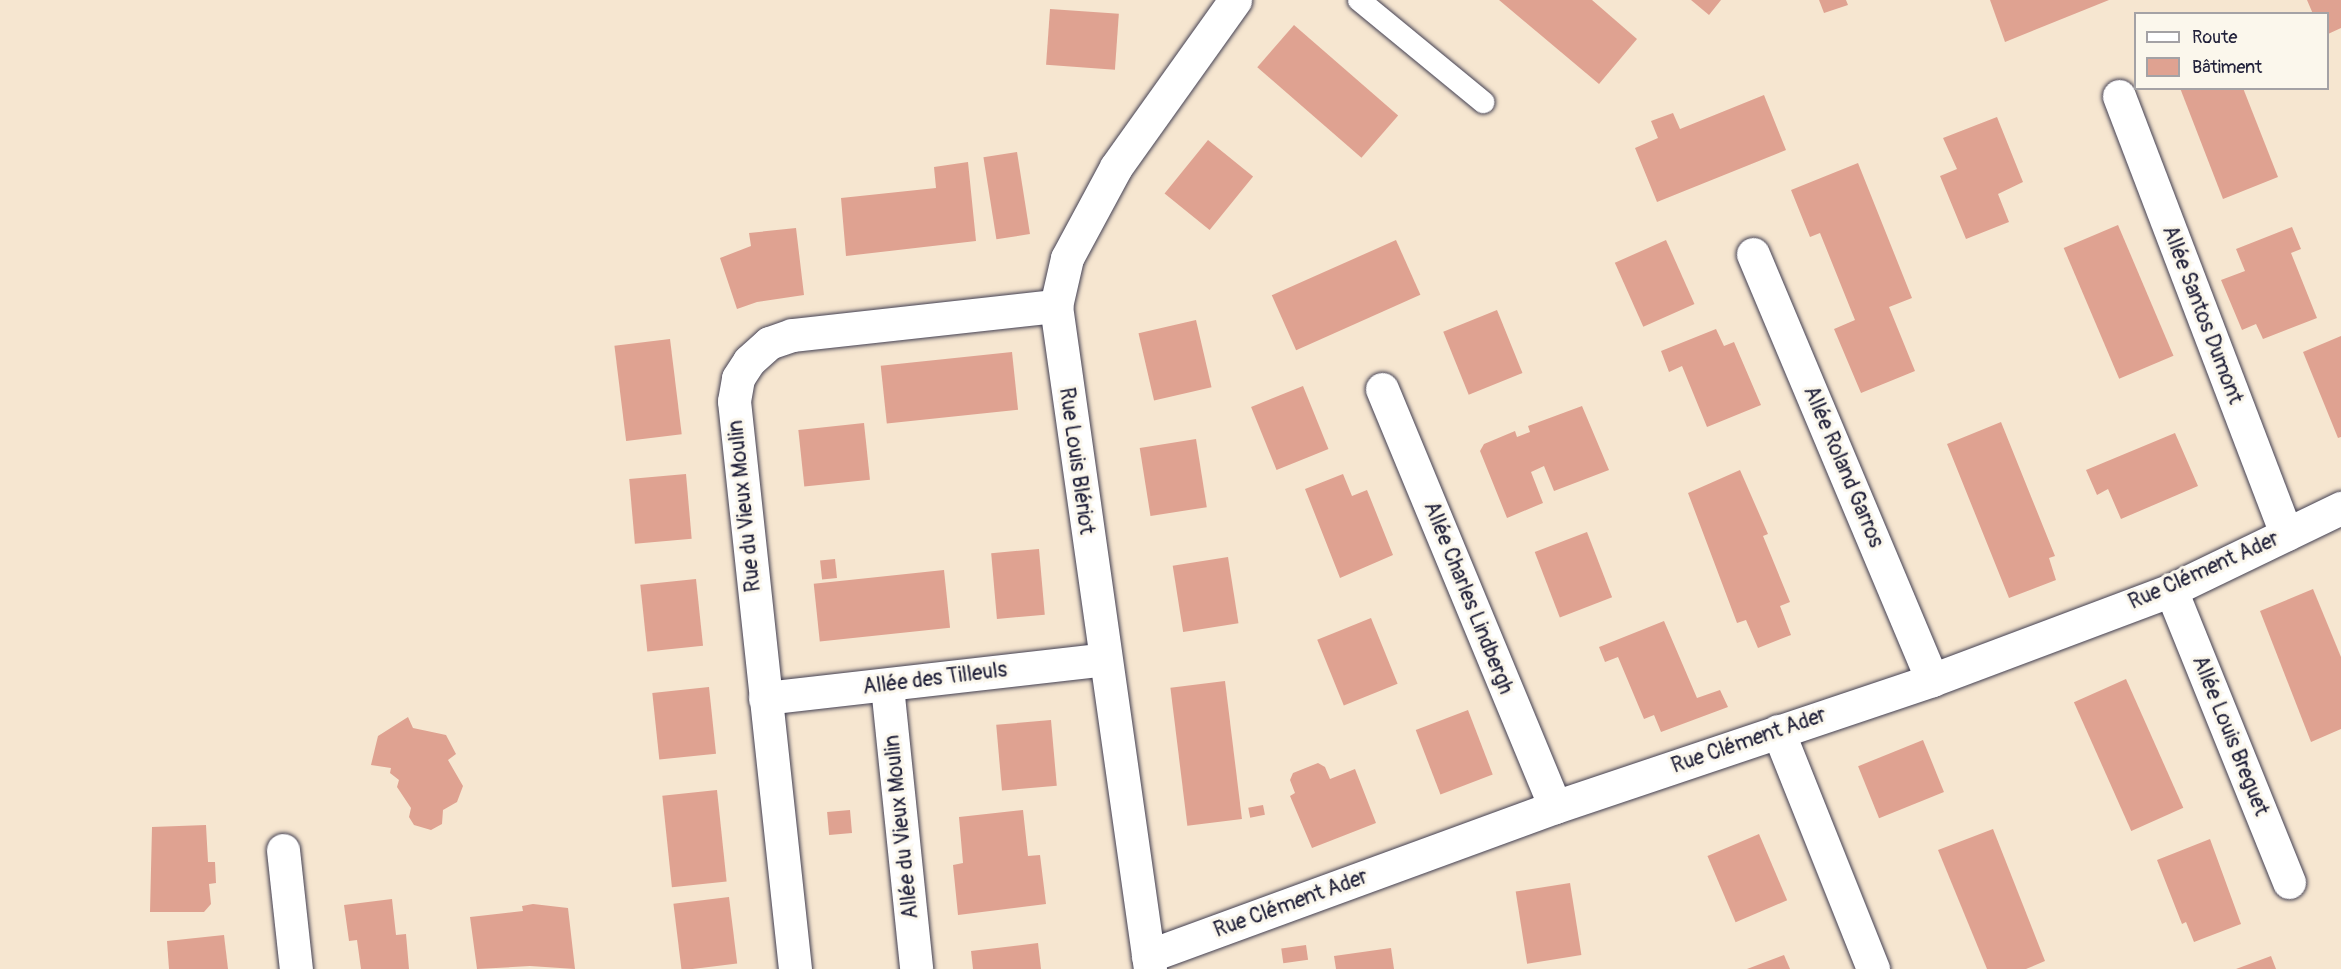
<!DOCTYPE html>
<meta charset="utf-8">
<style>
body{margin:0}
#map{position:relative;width:2341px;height:969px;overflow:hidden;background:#f6e6d0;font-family:Pangolin,sans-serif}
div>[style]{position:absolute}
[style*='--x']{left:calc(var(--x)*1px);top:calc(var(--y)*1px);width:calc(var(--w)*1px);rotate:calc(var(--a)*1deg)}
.building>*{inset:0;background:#dfa291;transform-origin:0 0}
.roads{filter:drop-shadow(0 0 2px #423f51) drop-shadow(0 0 2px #423f51)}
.lane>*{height:22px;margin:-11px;padding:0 11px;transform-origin:11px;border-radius:11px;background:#fff}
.street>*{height:33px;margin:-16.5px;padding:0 16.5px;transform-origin:16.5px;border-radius:16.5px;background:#fff}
span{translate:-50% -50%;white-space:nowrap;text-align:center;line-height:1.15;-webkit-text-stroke:6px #fbf7ec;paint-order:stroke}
.street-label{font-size:21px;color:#22223b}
.legend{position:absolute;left:2134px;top:12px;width:195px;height:78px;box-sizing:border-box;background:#fbf7ec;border:2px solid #a4a2a5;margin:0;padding:8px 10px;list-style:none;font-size:18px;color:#22223b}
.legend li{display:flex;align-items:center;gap:12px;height:30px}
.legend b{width:30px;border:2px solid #a4a2a5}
</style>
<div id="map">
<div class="building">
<i style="clip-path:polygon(1499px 0,1592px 0,1637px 39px,1599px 84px)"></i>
<i style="clip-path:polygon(1691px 0,1721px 0,1709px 15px)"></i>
<i style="clip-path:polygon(1819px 0,1846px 0,1848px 5px,1824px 13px)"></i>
<i style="clip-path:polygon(1990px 0,2109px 0,2005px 42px)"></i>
<i style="clip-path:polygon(2307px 0,2341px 0,2341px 28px,2328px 34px,2328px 14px,2313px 14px)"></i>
<i style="left:1050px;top:9px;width:69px;height:56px;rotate:4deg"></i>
<i style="left:1294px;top:25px;width:138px;height:56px;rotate:41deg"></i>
<i style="clip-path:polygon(2180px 88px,2243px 88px,2278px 177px,2223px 199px)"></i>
<i style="clip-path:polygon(1764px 95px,1786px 150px,1657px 202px,1635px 148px,1658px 138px,1651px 121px,1673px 113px,1680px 129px)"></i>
<i style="clip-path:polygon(1997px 117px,2023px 182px,1998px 194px,2009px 222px,1966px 239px,1940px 176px,1957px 169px,1943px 138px)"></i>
<i style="left:1208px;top:140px;width:58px;height:69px;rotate:39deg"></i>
<i style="left:1017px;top:152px;width:83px;height:34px;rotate:81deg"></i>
<i style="clip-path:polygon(968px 162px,976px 241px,846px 256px,841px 198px,936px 188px,934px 167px)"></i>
<i style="clip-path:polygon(1858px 163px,1912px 298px,1889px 307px,1915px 371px,1861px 393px,1834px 329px,1855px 320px,1820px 233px,1810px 237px,1791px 190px)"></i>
<i style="left:2118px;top:225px;width:142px;height:59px;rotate:67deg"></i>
<i style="clip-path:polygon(2292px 227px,2301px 249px,2291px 253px,2317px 318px,2263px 339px,2256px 324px,2242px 330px,2221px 280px,2245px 271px,2236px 249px)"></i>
<i style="clip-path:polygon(796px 228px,804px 295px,757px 302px,737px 309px,720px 258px,751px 246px,749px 233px)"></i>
<i style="left:1396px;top:240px;width:60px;height:136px;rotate:66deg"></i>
<i style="left:1666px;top:240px;width:70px;height:56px;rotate:66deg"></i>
<i style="left:1497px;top:310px;width:68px;height:58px;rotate:68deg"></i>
<i style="left:1196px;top:320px;width:69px;height:59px;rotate:77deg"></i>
<i style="clip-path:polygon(1716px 329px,1724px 346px,1734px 342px,1761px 405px,1707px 427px,1682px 366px,1669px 372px,1661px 351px)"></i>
<i style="clip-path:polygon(2341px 336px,2341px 437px,2338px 438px,2303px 352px)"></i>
<i style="left:670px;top:339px;width:96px;height:56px;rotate:83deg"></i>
<i style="left:1012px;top:352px;width:58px;height:132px;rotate:84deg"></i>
<i style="left:1303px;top:386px;width:68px;height:56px;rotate:68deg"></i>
<i style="clip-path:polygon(1582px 406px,1609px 470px,1554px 491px,1544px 466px,1531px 472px,1543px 503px,1507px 518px,1480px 451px,1484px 444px,1515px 431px,1517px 437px,1530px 432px,1528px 426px)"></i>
<i style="clip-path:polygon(2001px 422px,2055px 556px,2049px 558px,2056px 580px,2009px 598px,1947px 444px)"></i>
<i style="left:864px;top:423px;width:57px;height:66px;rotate:84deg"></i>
<i style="clip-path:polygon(2175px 433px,2198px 486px,2121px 519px,2108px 489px,2097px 495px,2086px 470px)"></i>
<i style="left:1196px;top:439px;width:69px;height:57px;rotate:81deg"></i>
<i style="clip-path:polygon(1740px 470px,1768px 534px,1763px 536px,1790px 602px,1780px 606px,1791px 635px,1758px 648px,1746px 620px,1737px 623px,1688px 493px)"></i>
<i style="left:686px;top:474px;width:65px;height:57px;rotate:85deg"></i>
<i style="clip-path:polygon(1343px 474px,1352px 496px,1367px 490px,1393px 555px,1340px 578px,1305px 489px)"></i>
<i style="left:1587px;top:532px;width:70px;height:56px;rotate:69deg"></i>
<i style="left:1039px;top:549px;width:66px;height:48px;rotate:85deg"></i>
<i style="left:1228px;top:557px;width:67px;height:56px;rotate:81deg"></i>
<i style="left:835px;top:559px;width:19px;height:15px;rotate:84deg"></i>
<i style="left:944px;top:570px;width:58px;height:131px;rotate:84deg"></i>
<i style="left:696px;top:579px;width:67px;height:56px;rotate:84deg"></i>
<i style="clip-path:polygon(2313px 589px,2341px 657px,2341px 729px,2311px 742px,2260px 611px)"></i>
<i style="left:1371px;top:618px;width:71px;height:58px;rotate:68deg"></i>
<i style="clip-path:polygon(1664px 621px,1697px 698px,1720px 690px,1728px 707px,1661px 732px,1654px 715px,1644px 719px,1618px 657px,1605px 662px,1599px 647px)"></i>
<i style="left:2126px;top:679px;width:141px;height:57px;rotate:66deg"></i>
<i style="left:1225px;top:681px;width:139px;height:55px;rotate:83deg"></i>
<i style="left:709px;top:687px;width:67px;height:57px;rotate:84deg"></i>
<i style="left:1468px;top:710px;width:69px;height:56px;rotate:69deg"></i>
<i style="clip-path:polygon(408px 717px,413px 728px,446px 735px,456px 754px,448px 760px,463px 786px,457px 802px,443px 810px,442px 824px,431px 830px,414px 825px,409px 817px,411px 808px,397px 787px,399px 780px,390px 773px,391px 768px,371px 765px,378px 736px)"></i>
<i style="left:1051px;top:720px;width:66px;height:55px;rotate:85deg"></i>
<i style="left:1923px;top:740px;width:56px;height:70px;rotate:68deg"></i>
<i style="clip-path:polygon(1318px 763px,1325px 767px,1330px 779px,1355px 769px,1376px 823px,1312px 848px,1290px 796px,1295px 793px,1290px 780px,1293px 773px)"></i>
<i style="left:717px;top:790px;width:92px;height:55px;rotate:84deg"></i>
<i style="left:1263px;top:805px;width:10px;height:15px;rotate:79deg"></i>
<i style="left:850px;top:810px;width:23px;height:23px;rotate:85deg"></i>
<i style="clip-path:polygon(1023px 810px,1028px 856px,1040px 855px,1046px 904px,958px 915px,953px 865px,963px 863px,959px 817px)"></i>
<i style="clip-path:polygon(206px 825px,208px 862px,215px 862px,216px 883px,209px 884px,211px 904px,204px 912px,150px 912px,152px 827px)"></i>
<i style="clip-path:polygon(1993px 829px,2045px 961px,2026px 969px,1987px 969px,1938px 850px)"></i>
<i style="left:1759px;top:834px;width:72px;height:56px;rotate:67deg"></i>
<i style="clip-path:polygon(2210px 839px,2241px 924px,2194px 942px,2186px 922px,2182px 924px,2157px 860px)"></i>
<i style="left:1570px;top:883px;width:73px;height:55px;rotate:81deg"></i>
<i style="left:729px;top:897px;width:67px;height:56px;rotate:83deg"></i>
<i style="clip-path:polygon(392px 899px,396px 935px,406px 934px,409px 969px,361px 969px,357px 940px,349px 941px,344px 905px)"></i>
<i style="clip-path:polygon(533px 904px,568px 908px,575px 969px,530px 966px,477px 969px,470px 917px,523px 911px,522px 906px)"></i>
<i style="clip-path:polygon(224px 935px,228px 969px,169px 969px,167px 941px)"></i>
<i style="clip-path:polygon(1038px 943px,1041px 969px,973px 969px,971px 951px)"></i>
<i style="left:1306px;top:945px;width:15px;height:25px;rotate:82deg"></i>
<i style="clip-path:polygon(1391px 948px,1394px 969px,1336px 969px,1334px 956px)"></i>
<i style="clip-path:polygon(1784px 955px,1790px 969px,1747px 969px)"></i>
<i style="clip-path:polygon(2271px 956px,2276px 969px,2236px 969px)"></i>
</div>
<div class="roads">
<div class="lane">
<i style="--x:1359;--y:0;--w:161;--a:39.4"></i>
</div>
<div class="street">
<i style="--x:2119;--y:96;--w:469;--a:69.1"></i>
<i style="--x:1753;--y:254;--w:462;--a:67.2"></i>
<i style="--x:1382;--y:389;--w:452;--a:67.5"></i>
<i style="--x:2171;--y:590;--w:315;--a:68"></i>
<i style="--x:887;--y:686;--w:284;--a:84.1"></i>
<i style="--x:765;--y:698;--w:342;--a:-6.5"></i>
<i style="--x:1778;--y:731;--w:256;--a:68.2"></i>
<i style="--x:283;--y:850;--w:120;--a:83.8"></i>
<i style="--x:1148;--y:956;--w:433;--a:-20.1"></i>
<i style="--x:1555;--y:807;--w:398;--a:-18.6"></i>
<i style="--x:1932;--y:680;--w:255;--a:-20.6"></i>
<i style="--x:2171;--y:590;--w:189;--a:-25.8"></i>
<i style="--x:795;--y:969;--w:571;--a:-96.13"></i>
<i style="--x:734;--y:401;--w:23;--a:-80"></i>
<i style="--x:738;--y:378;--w:20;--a:-57"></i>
<i style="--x:749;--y:361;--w:27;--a:-42"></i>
<i style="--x:769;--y:343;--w:24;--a:-19"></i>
<i style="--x:792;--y:335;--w:266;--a:-6.3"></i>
<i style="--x:1150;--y:969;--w:670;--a:-98.07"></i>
<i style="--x:1056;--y:306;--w:49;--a:-77.1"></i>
<i style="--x:1067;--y:258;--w:103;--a:-61.7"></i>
<i style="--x:1116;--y:167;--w:205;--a:-54.5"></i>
</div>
</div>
<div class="street-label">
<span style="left:2202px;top:315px;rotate:69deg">Allée Santos Dumont</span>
<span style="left:1076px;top:461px;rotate:82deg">Rue Louis Blériot</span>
<span style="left:1843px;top:467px;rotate:67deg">Allée Roland Garros</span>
<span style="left:745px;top:506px;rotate:-96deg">Rue du Vieux Moulin</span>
<span style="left:2204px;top:571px;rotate:-24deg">Rue Clément Ader</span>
<span style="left:1468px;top:598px;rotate:68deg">Allée Charles Lindbergh</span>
<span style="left:935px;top:679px;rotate:-7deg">Allée des Tilleuls</span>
<span style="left:2230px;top:736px;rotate:68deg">Allée Louis Breguet</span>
<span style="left:1749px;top:741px;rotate:-19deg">Rue Clément Ader</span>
<span style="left:902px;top:827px;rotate:-96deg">Allée du Vieux Moulin</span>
<span style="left:1291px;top:904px;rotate:-20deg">Rue Clément Ader</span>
</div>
<ul class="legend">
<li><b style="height:8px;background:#fff"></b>Route</li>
<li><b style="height:16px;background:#dfa291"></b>Bâtiment</li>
</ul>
</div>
